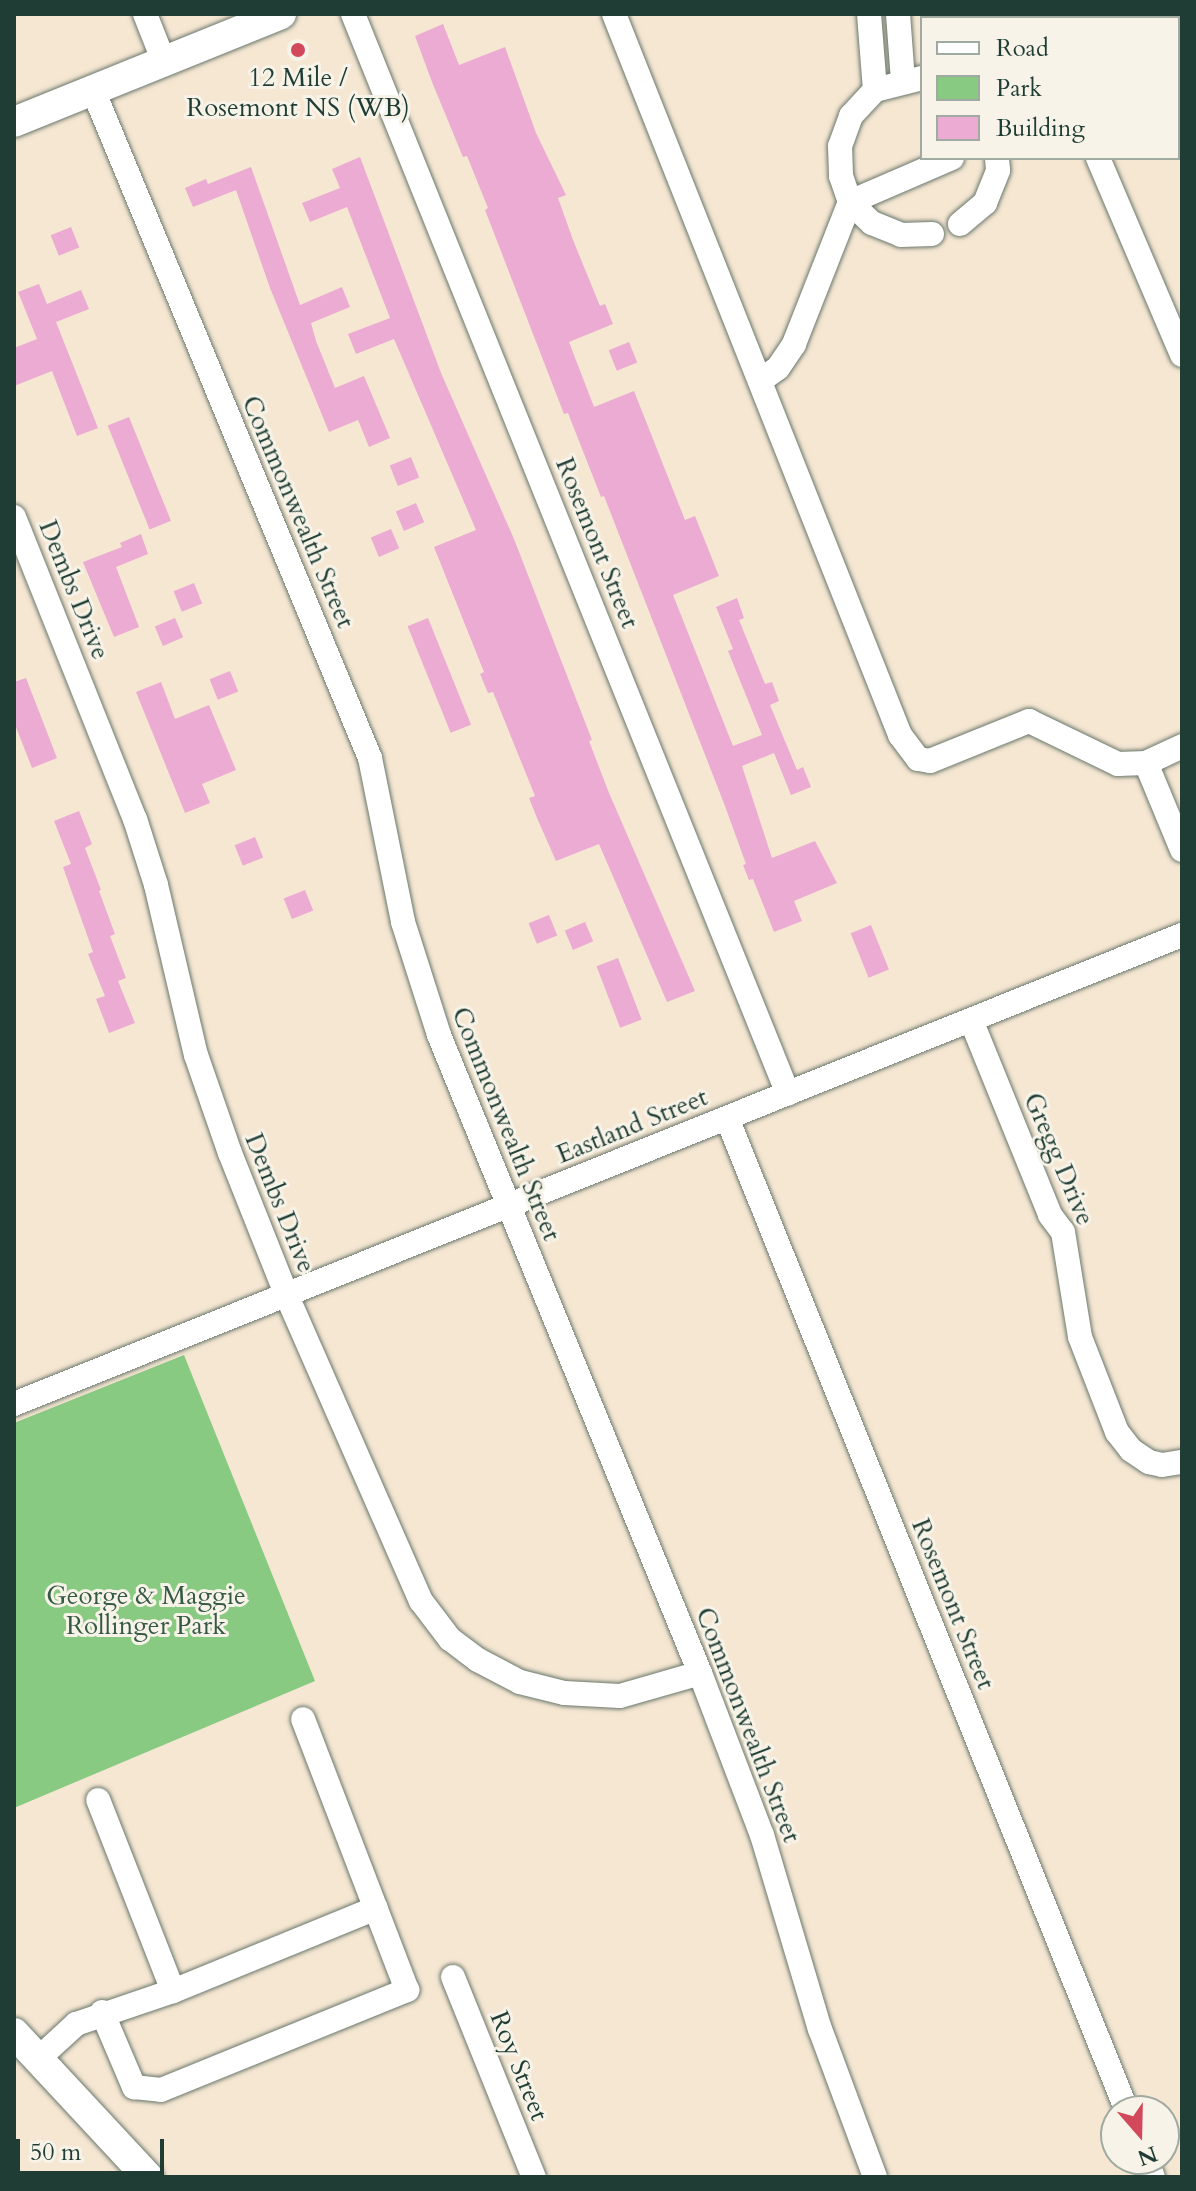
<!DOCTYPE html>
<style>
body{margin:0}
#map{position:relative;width:1196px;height:2191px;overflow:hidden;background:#f6e7d3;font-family:Cardo,serif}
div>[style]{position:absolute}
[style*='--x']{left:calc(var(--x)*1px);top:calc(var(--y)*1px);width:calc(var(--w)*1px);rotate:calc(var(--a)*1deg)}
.green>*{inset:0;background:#89ca82}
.building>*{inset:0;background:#ebabd3;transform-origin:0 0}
.roads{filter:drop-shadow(0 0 2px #6a786c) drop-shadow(0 0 2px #6a786c)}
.minor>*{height:24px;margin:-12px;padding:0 12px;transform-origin:12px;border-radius:12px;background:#fff}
.major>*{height:30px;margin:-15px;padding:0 15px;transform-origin:15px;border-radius:15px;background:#fff}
.dots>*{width:22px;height:22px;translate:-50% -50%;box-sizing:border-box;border:4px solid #f7f3e8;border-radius:50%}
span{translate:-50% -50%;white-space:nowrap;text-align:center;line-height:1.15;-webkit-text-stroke:6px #f7f3e8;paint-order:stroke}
.poi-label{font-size:26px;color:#1f3d34}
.street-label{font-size:26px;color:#1f3d34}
.park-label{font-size:26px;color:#345944}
.frame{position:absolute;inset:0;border:16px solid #1f3d34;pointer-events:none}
.legend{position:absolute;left:920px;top:16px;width:260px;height:144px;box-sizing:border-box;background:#f7f3e8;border:2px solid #a1aaa0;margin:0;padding:10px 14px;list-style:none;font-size:24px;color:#1f3d34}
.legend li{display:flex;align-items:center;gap:16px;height:40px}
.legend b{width:40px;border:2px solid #a1aaa0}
.north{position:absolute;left:1100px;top:2095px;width:80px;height:80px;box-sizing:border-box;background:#f7f3e8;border:2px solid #a1aaa0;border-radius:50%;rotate:160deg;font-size:22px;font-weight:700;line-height:32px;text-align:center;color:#1f3d34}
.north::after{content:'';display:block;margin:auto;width:28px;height:36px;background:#d1495b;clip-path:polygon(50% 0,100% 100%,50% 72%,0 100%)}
.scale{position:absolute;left:16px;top:2139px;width:148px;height:36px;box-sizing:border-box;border:4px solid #1f3d34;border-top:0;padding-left:10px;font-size:24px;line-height:28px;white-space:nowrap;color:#1f3d34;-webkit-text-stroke:6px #f7f3e8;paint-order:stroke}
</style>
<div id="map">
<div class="green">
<i style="clip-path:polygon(184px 1355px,315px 1681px,14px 1808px,14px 1423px)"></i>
</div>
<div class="building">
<i style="clip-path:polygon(443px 24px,459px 65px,505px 47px,536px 133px,566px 195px,558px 198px,573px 240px,600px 306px,605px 304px,613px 324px,569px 342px,594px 407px,634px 391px,685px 520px,695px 516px,719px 576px,673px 595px,733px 746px,762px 735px,728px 651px,733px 649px,716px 607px,737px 598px,744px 618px,739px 620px,765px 684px,772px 682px,779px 701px,770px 705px,797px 770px,803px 767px,811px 787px,791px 795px,774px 753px,742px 766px,772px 858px,815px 841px,837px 883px,794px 901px,802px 921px,774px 932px,753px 879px,749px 880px,743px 865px,746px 864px,725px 806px,604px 496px,601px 497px,568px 413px,564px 414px,485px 210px,488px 208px,467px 156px,463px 157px,432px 82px,415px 36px)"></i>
<i style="clip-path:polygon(360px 157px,441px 373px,514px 539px,592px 740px,589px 741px,609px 793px,695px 991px,667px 1002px,599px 844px,556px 861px,537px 818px,529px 798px,535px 796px,493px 692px,488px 693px,480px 674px,484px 672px,434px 547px,476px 530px,394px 339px,356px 354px,348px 334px,390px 318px,347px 207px,310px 222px,302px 203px,340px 188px,332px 169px)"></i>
<i style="clip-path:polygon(251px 167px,300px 305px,342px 287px,350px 307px,311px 323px,316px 341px,335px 388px,364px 376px,390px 438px,369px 447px,358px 420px,329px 432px,270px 288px,236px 190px,193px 207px,185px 188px,206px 179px,208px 184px)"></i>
<i style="left:71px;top:227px;width:22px;height:22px;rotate:68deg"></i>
<i style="clip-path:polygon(39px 284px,47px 304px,81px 290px,89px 309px,56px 322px,98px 428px,77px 436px,52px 371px,14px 386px,14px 348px,37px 339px,18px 292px)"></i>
<i style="left:629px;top:342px;width:22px;height:22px;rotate:68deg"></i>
<i style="left:129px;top:417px;width:112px;height:23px;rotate:68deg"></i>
<i style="left:411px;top:457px;width:22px;height:23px;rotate:68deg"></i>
<i style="left:416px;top:503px;width:21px;height:22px;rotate:67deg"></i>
<i style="left:391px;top:529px;width:21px;height:22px;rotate:67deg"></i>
<i style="clip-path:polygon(141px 534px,148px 554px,116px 567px,139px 627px,114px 637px,83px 562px,122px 547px,120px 543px)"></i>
<i style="left:194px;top:583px;width:22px;height:22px;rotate:68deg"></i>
<i style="left:175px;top:618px;width:21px;height:22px;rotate:67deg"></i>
<i style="left:428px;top:618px;width:115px;height:22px;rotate:68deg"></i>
<i style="left:230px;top:671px;width:22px;height:22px;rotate:68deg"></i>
<i style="clip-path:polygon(26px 678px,57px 758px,32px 768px,14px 722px,14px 682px)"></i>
<i style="clip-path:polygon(161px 682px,175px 719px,209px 705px,236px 770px,202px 784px,210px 803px,185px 813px,136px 692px)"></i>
<i style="clip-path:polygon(79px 811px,92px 844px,85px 848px,101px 890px,99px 891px,115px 934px,110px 936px,126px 978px,118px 981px,135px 1023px,109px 1033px,96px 999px,105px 996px,88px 954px,93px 952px,63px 867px,71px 864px,54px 821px)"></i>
<i style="left:255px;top:837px;width:22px;height:22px;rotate:68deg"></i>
<i style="left:305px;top:890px;width:22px;height:23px;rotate:68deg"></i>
<i style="left:549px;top:915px;width:22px;height:22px;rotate:68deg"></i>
<i style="left:585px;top:922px;width:21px;height:22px;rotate:67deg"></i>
<i style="left:871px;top:925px;width:48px;height:22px;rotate:68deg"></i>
<i style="left:618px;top:958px;width:66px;height:23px;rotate:69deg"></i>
</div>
<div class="roads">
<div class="minor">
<i style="--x:145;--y:14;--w:52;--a:68.4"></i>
<i style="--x:353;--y:14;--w:1164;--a:68.06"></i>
<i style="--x:614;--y:14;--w:776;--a:68.36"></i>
<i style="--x:900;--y:735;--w:30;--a:53"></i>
<i style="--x:918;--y:759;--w:12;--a:9"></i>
<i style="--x:930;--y:761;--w:107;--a:-22"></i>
<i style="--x:1029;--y:721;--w:99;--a:25.8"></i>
<i style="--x:1118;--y:764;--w:28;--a:-2"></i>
<i style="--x:1146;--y:763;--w:40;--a:-25"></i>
<i style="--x:869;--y:14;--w:76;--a:85.5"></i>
<i style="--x:898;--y:14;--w:66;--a:85.7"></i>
<i style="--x:1042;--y:14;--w:4;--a:63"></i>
<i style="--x:922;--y:78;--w:49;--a:165.7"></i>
<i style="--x:875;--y:90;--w:35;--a:133"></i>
<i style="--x:851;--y:116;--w:32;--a:110"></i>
<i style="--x:840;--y:146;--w:30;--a:88"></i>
<i style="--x:841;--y:176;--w:28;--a:71"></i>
<i style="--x:850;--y:202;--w:30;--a:44"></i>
<i style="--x:872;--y:223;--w:31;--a:22"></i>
<i style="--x:901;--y:235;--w:31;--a:-2"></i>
<i style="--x:93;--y:90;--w:723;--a:67.48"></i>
<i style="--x:370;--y:758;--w:167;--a:78.6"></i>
<i style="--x:403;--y:922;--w:119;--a:72.3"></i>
<i style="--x:439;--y:1035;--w:689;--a:67.75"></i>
<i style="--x:700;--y:1673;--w:173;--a:69.1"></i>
<i style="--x:762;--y:1835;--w:202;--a:73.4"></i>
<i style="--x:820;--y:2029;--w:158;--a:69.6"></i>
<i style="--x:1098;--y:158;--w:214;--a:66.9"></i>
<i style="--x:960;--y:224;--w:33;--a:-40"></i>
<i style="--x:985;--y:203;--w:35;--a:-68"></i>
<i style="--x:998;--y:170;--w:12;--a:-95"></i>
<i style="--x:760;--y:381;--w:22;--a:-36"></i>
<i style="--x:778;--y:368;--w:29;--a:-56"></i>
<i style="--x:794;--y:344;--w:153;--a:-68.5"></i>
<i style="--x:850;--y:202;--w:111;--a:-23.3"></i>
<i style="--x:14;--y:517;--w:325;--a:68.2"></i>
<i style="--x:135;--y:819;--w:69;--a:72.3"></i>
<i style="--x:156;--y:885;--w:175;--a:76.8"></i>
<i style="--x:196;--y:1055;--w:104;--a:70.9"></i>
<i style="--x:230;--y:1153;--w:154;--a:68.3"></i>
<i style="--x:287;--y:1296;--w:333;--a:66.3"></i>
<i style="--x:421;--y:1601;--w:48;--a:52.7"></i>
<i style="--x:450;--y:1639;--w:35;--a:37"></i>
<i style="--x:478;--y:1660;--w:47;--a:27.6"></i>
<i style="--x:520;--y:1682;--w:45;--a:14"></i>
<i style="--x:564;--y:1693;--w:56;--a:3.1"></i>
<i style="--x:620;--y:1696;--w:83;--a:-16"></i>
<i style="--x:1146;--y:763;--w:94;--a:67.5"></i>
<i style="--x:971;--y:1020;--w:210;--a:67.9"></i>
<i style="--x:1050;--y:1215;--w:21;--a:53"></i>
<i style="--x:1063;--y:1232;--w:106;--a:80.8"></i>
<i style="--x:1080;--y:1337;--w:102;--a:68.7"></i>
<i style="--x:1117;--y:1432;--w:23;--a:52"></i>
<i style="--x:1131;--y:1450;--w:22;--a:34"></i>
<i style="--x:1149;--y:1462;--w:13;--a:13"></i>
<i style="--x:1162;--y:1465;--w:20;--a:-9"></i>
<i style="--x:727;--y:1118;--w:1071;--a:68.06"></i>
<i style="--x:14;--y:1404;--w:1259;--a:-21.88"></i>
<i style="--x:453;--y:1977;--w:216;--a:68"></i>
<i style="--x:173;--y:1991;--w:219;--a:-22.2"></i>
<i style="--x:102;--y:2012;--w:82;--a:66.9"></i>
<i style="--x:134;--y:2087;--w:27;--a:6"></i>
<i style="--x:161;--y:2090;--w:266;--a:-22.1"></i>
<i style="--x:407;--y:1990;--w:290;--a:-111"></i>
<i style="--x:38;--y:2059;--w:52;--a:-42.6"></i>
<i style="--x:76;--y:2024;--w:102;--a:-18.8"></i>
<i style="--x:173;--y:1991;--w:205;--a:-111.4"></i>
<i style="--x:1146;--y:2159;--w:19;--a:69"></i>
</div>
<div class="major">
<i style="--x:14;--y:122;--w:288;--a:-22"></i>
<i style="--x:14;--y:2033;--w:197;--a:47.1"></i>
</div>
</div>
<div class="dots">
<i style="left:298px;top:50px;background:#d1495b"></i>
</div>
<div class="poi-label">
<span style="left:298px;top:93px">12 Mile /<br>Rosemont NS (WB)</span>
</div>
<div class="street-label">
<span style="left:298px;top:512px;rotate:67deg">Commonwealth Street</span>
<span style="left:597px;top:543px;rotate:68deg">Rosemont Street</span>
<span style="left:74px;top:590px;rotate:68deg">Dembs Drive</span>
<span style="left:506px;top:1124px;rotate:68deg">Commonwealth Street</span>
<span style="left:632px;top:1126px;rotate:-22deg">Eastland Street</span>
<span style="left:1059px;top:1159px;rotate:67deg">Gregg Drive</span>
<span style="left:280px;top:1203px;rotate:68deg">Dembs Drive</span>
<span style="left:953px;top:1604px;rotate:68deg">Rosemont Street</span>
<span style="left:748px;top:1725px;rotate:69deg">Commonwealth Street</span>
<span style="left:519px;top:2066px;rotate:68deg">Roy Street</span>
</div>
<div class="park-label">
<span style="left:146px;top:1611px">George &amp; Maggie<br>Rollinger Park</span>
</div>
<div class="frame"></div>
<ul class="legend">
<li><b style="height:10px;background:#fff"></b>Road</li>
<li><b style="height:22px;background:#89ca82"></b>Park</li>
<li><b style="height:22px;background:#ebabd3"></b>Building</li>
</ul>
<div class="north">N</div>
<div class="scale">50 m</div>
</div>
